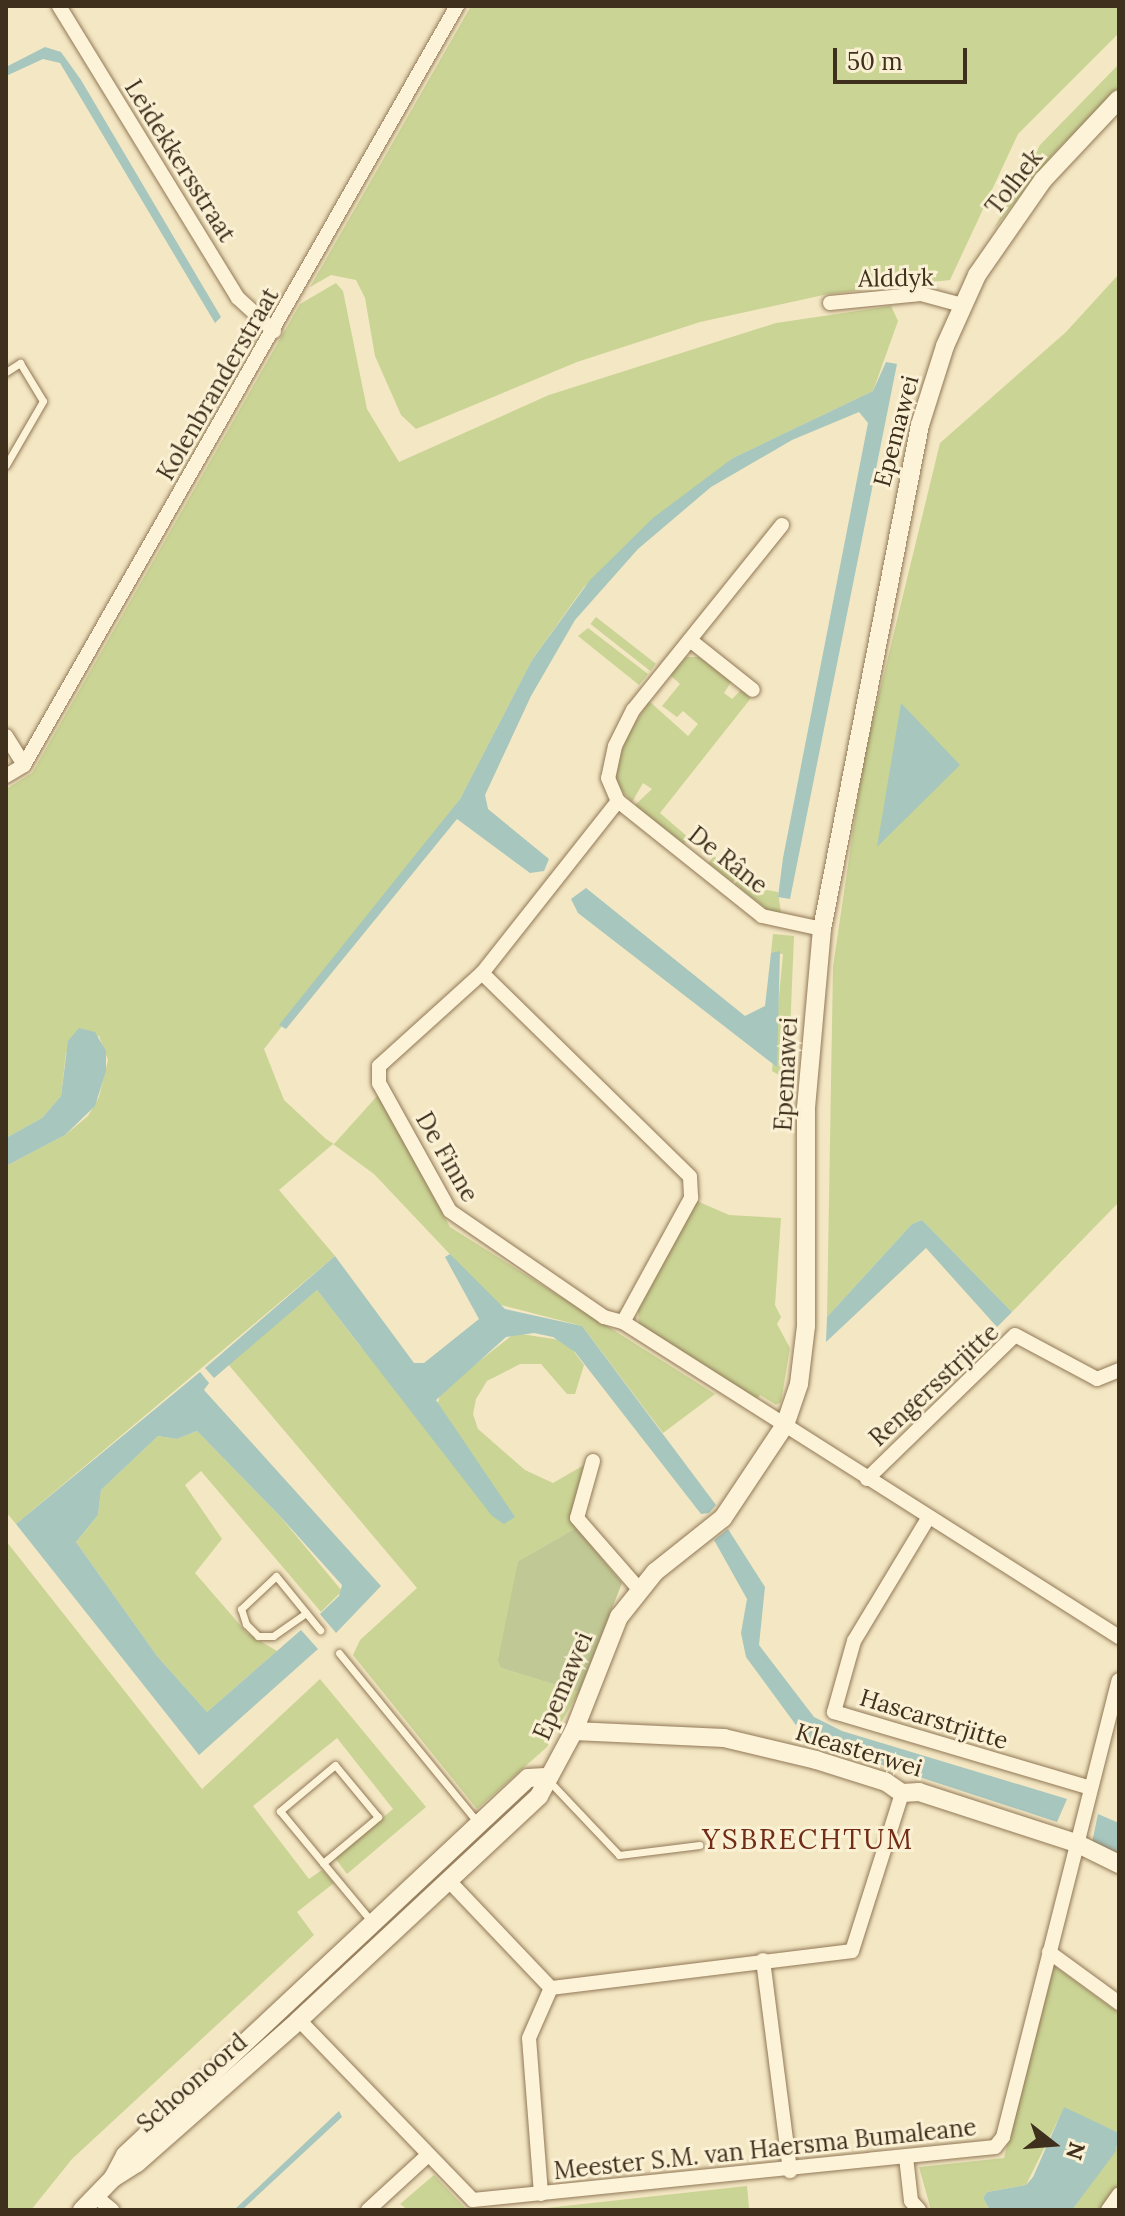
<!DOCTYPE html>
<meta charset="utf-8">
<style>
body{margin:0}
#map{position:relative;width:1125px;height:2216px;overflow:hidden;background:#f4e7c3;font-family:Lora,serif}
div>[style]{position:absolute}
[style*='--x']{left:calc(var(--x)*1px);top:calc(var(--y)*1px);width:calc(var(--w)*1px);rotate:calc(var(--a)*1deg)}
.green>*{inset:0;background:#cad495;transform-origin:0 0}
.cemetery>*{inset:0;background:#c0c895}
.water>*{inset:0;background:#a6c6be}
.roads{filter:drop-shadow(0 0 2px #917857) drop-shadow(0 0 2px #917857)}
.service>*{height:7px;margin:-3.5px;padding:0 3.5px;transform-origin:3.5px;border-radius:3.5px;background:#fdf3d8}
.minor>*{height:14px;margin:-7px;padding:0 7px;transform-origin:7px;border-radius:7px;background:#fdf3d8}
.tertiary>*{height:18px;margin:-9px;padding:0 9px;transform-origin:9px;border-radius:9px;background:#fdf3d8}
span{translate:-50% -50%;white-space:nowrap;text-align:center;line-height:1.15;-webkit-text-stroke:6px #faf0d4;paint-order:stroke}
.street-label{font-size:24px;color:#3f2f1d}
.quarter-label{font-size:28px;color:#722c16;letter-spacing:2px}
.frame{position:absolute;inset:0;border:8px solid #3f2f1d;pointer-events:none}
.north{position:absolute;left:1013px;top:2104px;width:80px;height:80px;-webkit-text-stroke:6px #faf0d4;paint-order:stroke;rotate:107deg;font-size:22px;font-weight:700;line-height:32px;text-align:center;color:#3f2f1d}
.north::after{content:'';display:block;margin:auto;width:28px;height:36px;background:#3f2f1d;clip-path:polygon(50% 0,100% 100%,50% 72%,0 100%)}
.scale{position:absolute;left:833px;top:48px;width:134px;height:36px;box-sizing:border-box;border:4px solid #3f2f1d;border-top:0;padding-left:10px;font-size:24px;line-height:28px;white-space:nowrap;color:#3f2f1d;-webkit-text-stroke:6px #faf0d4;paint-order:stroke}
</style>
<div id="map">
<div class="green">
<i style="clip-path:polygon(471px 6px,1119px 6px,1119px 33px,1018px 134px,950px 280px,828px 294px,700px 322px,577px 362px,416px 429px,401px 415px,375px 356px,365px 298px,356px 280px,331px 275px,310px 287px)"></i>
<i style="clip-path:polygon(1119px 64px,1119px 88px,1054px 153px,993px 230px,1040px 145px)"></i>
<i style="clip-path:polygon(1119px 274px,1119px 1202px,1012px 1312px,922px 1220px,912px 1224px,827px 1317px,833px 967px,864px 756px,940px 443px,1066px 332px)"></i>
<i style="clip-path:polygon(336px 283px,343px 291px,367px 409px,399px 462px,549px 395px,776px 323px,891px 306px,898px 321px,873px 391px,733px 458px,584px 587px,532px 660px,460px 799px,264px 1049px,284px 1100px,326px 1139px,334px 1144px,378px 1095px,450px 1227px,715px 1394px,663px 1433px,582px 1326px,497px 1304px,374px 1174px,333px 1144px,279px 1190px,335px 1256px,16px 1524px,6px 1512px,6px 1166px,65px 1135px,88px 1116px,99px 1097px,108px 1060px,99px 1036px,66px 1053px,61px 1096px,42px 1118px,6px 1138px,6px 789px,32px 773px,300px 304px)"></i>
<i style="left:596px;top:617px;width:76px;height:9px;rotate:38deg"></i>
<i style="clip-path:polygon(588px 628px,648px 674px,639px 685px,578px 636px)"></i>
<i style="clip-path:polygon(686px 657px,699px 657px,731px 682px,724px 693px,732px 699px,741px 690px,751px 698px,660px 813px,689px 838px,684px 844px,635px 805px,652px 789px,643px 783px,632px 802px,614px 782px,625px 739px,649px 701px,688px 736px,698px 724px,683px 711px,677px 717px,662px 706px,680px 684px,670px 675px)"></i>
<i style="left:714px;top:856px;width:31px;height:9px;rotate:38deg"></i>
<i style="clip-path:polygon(740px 877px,754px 888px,778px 892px,781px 913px,769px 911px,735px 884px)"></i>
<i style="clip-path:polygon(773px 934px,794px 936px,788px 1080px,772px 1071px,783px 954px,771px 953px)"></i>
<i style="clip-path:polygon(697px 1201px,729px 1215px,781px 1218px,775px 1305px,781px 1317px,777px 1324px,790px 1348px,781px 1402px,776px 1405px,760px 1395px,757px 1399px,639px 1324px,638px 1310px)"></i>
<i style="clip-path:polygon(317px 1290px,361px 1347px,437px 1406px,441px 1391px,515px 1333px,566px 1341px,584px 1365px,575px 1394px,567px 1394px,541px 1364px,520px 1364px,487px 1381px,476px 1399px,473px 1414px,478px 1429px,525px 1470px,553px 1483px,591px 1461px,576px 1528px,518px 1561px,501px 1668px,579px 1692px,547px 1747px,477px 1809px,353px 1655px,360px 1640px,417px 1588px,228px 1364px)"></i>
<i style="clip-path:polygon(197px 1431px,278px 1514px,342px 1591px,321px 1612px,201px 1471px,185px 1485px,222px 1539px,195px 1573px,247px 1633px,277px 1651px,207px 1712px,157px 1656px,76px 1542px,98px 1515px,101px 1490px,158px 1436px,177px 1439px)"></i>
<i style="clip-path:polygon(6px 1541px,202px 1789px,320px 1679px,426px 1807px,347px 1874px,335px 1858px,393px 1809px,337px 1738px,253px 1806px,309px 1879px,322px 1870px,334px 1883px,297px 1912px,314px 1935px,72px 2159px,31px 2210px,6px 2210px)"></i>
<i style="clip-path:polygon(1054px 1966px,1119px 2013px,1119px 2133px,1064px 2108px,1026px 2185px,987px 2192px,983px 2198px,990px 2210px,931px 2210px,919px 2167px,1004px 2158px)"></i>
<i style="clip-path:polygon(1119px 2145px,1119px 2187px,1104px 2210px,1072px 2210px)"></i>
<i style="clip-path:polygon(434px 2175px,467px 2210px,408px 2210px,400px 2204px)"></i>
<i style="clip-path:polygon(747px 2186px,749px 2208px,528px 2210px)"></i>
</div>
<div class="cemetery">
<i style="clip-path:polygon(576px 1528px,622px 1583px,579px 1692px,501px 1668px,498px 1660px,518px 1561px)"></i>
</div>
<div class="water">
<i style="clip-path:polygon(45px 47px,61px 52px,81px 80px,221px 317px,215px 323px,60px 63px,43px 59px,6px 76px,6px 67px)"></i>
<i style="clip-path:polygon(886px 362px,897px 364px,790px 899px,778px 897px,783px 858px,868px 423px,859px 412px,792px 440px,711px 487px,638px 549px,575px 620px,531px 696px,485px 795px,488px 809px,549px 859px,544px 871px,530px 873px,457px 819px,286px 1029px,279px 1025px,460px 799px,532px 660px,590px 580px,653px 518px,733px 458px,873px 391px)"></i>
<i style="clip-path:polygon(901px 703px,960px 765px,877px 847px)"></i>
<i style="clip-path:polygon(586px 888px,745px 1016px,765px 1006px,771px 953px,780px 951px,777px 1067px,578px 913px,571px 899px)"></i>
<i style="clip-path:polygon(79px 1028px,95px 1032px,106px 1051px,106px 1071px,95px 1106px,65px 1135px,6px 1166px,6px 1138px,42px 1118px,61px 1096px,68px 1041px)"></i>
<i style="clip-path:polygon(922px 1220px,1012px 1312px,997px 1327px,926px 1248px,826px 1342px,827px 1317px,912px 1224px)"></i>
<i style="clip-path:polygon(450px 1254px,505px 1309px,582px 1326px,716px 1505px,709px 1513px,701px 1514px,575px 1352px,553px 1337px,534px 1333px,506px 1337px,436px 1400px,515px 1517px,504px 1524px,492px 1516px,317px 1290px,214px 1378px,205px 1368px,335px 1256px,414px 1363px,424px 1363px,479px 1319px,445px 1257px)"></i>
<i style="clip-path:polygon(200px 1372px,209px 1383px,204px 1390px,381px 1586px,336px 1633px,320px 1614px,339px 1596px,342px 1585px,278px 1514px,197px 1431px,177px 1439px,158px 1436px,101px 1490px,98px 1515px,76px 1542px,157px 1656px,207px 1712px,301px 1630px,318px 1649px,199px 1755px,16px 1524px)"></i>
<i style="clip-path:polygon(728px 1529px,765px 1587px,759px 1645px,814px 1717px,842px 1731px,1067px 1799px,1057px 1822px,815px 1743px,801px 1732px,746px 1657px,741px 1633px,747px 1599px,714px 1540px)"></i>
<i style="clip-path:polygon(1098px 1814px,1119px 1823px,1119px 1855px,1092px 1843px)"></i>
<i style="clip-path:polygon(1064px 2107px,1119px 2133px,1116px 2151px,1072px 2210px,990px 2210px,983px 2198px,987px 2192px,1026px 2185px,1033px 2177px)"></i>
<i style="clip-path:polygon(339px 2111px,342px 2117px,242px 2210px,234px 2210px)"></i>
</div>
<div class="roads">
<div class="service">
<i style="--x:6;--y:372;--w:17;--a:-33"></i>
<i style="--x:20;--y:363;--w:44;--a:58.8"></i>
<i style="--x:43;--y:401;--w:74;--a:120"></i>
<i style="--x:306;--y:1613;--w:40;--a:145.1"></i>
<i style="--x:273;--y:1636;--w:15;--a:180"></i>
<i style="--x:258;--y:1636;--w:17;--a:-135"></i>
<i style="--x:246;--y:1624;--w:16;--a:-108"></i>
<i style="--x:241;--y:1609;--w:48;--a:-43.3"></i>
<i style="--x:276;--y:1576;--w:70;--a:50.8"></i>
<i style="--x:339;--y:1653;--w:220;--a:50.7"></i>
<i style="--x:550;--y:1782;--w:100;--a:46.6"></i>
<i style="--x:619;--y:1855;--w:81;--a:-7.1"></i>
<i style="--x:323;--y:1863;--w:72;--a:-39.9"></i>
<i style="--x:378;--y:1817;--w:67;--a:-129.6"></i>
<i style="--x:335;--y:1765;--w:72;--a:140.1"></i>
<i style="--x:280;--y:1811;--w:67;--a:50.4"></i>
<i style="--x:323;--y:1863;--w:77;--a:50.3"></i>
</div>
<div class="minor">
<i style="--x:59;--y:6;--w:342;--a:58.5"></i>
<i style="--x:238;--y:298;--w:49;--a:42.5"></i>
<i style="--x:830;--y:303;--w:91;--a:-5.6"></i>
<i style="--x:921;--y:294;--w:42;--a:15"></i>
<i style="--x:782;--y:525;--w:238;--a:128.8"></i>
<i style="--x:633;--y:710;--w:40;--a:116.6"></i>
<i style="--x:615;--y:746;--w:33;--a:102"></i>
<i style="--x:608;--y:778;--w:25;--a:67"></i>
<i style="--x:618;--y:801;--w:184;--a:38.6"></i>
<i style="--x:762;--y:916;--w:61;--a:12.2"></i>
<i style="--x:690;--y:640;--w:80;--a:38.4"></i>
<i style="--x:6;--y:736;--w:34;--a:58"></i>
<i style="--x:6;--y:776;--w:21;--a:-31"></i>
<i style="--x:24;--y:765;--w:874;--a:-60.3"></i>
<i style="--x:618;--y:801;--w:219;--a:128.3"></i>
<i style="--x:482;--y:973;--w:139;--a:137.9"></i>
<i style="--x:379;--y:1066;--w:17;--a:90"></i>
<i style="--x:379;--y:1083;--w:146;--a:61"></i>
<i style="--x:450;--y:1211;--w:187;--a:34.5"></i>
<i style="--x:604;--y:1317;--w:20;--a:15"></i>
<i style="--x:623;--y:1322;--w:588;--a:32.42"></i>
<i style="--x:482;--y:973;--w:291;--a:44.4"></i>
<i style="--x:690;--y:1177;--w:21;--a:87"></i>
<i style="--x:691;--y:1198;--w:141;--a:118.7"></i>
<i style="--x:593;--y:1461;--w:59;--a:105.7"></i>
<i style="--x:577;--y:1518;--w:94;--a:48.9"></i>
<i style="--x:867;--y:1479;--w:206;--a:-44.2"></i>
<i style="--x:1015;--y:1335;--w:93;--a:28.2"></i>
<i style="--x:1097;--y:1379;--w:24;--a:-22"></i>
<i style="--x:927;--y:1520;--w:141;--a:121.1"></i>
<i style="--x:854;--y:1641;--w:74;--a:105.7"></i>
<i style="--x:834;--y:1712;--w:267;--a:16.5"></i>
<i style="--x:450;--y:1882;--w:146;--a:46.4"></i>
<i style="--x:551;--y:1988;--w:303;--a:-7"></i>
<i style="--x:852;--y:1951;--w:166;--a:-72.4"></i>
<i style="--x:1049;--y:1952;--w:87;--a:36.1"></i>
<i style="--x:763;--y:1960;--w:213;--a:82.7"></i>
<i style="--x:299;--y:2020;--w:250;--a:46"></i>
<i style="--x:473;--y:2200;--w:525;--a:-5.8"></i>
<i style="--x:995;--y:2147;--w:13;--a:-51"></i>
<i style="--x:1003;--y:2137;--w:471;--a:-75.8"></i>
<i style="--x:906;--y:2157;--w:44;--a:83.5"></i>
<i style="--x:911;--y:2201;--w:12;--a:48"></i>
<i style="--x:541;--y:2194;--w:156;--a:-94.4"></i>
<i style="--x:529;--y:2038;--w:55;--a:-66.3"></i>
<i style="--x:95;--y:2196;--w:22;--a:39"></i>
<i style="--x:368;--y:2210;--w:81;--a:-42.5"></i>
<i style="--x:1108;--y:2210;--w:19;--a:-55"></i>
</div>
<div class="tertiary">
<i style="--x:574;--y:1731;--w:150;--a:2.7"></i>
<i style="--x:724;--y:1738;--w:95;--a:13.4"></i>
<i style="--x:816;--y:1760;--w:73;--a:17.4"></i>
<i style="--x:886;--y:1782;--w:19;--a:35"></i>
<i style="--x:902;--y:1793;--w:17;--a:-3"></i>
<i style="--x:919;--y:1792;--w:165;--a:18"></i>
<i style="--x:1076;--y:1843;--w:48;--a:26"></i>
<i style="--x:113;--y:2178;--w:26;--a:-62"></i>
<i style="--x:125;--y:2155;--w:552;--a:-43.09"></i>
<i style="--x:528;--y:1778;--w:17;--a:-3"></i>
<i style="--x:82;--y:2210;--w:45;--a:-45.9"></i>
<i style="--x:113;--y:2178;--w:28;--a:-32"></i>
<i style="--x:137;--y:2163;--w:216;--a:-41.4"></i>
<i style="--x:299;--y:2020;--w:328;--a:-43"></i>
<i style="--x:539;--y:1796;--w:74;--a:-61.7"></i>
<i style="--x:574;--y:1731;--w:123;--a:-68.5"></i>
<i style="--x:619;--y:1617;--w:58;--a:-51.3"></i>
<i style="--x:655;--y:1572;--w:87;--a:-38.5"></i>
<i style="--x:723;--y:1518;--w:112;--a:-56.3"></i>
<i style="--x:785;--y:1425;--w:43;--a:-71.1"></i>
<i style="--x:799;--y:1384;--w:58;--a:-83.1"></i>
<i style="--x:806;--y:1326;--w:218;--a:-90"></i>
<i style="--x:806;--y:1108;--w:180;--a:-84.9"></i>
<i style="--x:822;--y:929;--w:513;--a:-79"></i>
<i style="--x:920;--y:425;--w:83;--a:-72.4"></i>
<i style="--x:945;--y:346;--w:78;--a:-65.7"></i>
<i style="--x:977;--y:275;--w:116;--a:-55.2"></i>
<i style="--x:1043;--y:180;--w:111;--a:-46.8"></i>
</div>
</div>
<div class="street-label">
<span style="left:180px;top:161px;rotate:58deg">Leidekkersstraat</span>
<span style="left:1014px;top:182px;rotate:-52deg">Tolhek</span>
<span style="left:896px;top:278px;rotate:-1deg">Alddyk</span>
<span style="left:218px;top:384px;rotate:-60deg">Kolenbranderstraat</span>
<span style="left:896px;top:431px;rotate:-75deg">Epemawei</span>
<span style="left:728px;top:860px;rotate:38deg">De Râne</span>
<span style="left:786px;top:1074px;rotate:-87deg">Epemawei</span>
<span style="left:447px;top:1157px;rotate:60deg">De Finne</span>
<span style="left:934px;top:1385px;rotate:-43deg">Rengersstrjitte</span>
<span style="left:563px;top:1686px;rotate:-67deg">Epemawei</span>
<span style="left:934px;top:1719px;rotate:17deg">Hascarstrjitte</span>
<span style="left:859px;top:1750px;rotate:17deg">Kleasterwei</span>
<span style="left:192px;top:2083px;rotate:-41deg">Schoonoord</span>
<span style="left:765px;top:2149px;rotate:-6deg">Meester S.M. van Haersma Bumaleane</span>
</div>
<div class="quarter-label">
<span style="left:808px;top:1839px">YSBRECHTUM</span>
</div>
<div class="frame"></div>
<div class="north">N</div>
<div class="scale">50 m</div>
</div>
